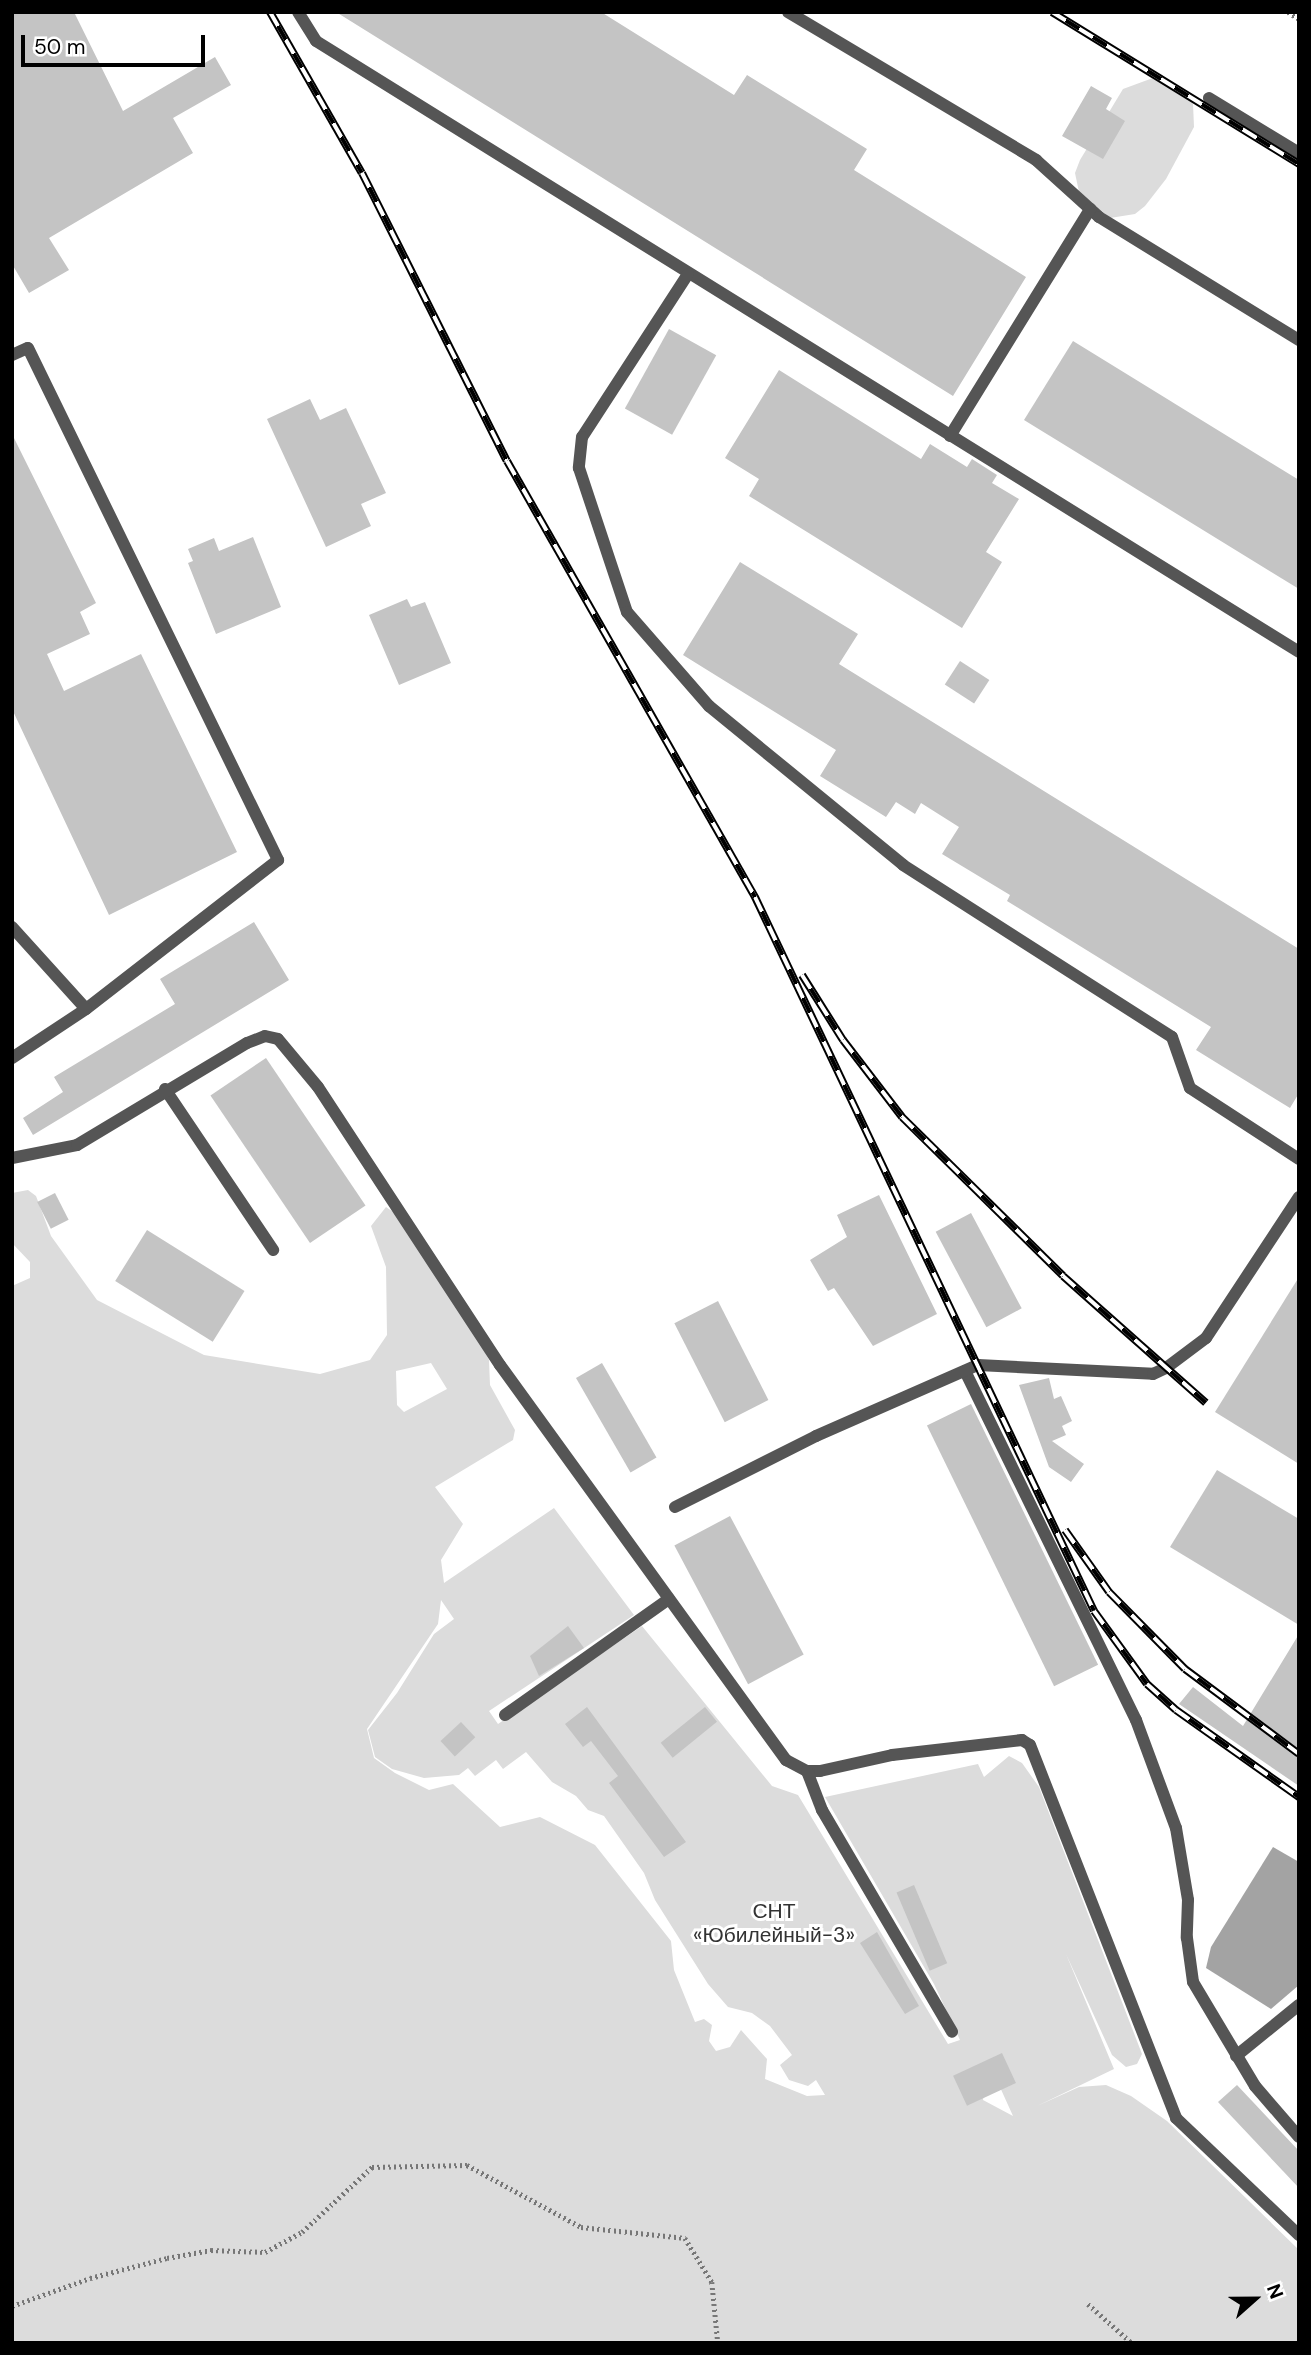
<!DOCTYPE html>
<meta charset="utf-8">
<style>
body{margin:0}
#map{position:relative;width:1311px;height:2355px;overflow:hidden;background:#fff;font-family:"DM Sans",sans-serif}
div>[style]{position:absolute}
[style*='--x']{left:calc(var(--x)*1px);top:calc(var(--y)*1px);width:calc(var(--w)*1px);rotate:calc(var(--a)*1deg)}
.green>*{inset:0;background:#dcdcdc}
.water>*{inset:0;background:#a3a3a3}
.building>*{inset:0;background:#c4c4c4;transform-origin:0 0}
.path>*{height:4.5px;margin-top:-2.25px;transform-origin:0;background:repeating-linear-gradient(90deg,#777 0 2px,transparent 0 5.5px)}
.lane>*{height:12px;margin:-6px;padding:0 6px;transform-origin:6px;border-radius:6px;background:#555}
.rail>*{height:8px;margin-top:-4px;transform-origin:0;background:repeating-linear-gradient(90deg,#fff 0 16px,#000 0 32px);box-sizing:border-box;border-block:2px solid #000}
span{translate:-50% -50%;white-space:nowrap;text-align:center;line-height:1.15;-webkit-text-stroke:6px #fff;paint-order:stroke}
.park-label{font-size:21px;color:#333}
.frame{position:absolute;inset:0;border:14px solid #000;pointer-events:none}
.north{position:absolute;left:1220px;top:2264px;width:70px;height:70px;-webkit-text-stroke:5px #fff;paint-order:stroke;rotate:69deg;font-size:19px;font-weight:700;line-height:28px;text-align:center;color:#000}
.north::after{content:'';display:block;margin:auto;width:24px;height:32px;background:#000;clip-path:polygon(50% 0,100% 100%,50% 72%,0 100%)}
.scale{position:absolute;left:21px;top:35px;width:184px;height:32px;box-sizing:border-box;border:4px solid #000;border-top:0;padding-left:9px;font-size:21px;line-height:24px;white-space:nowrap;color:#000;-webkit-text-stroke:5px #fff;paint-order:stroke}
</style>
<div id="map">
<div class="green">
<i style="clip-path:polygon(1161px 75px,1186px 91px,1193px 104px,1194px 127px,1166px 179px,1145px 206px,1135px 214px,1110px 218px,1079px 192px,1075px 173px,1080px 160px,1123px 89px)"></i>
<i style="clip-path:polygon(evenodd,28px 1190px,36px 1196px,51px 1236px,97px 1300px,204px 1355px,320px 1374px,370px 1360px,387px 1335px,386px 1267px,371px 1226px,386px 1207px,405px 1220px,482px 1346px,489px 1360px,490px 1385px,515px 1430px,513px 1440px,435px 1487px,463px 1524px,441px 1560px,444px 1583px,554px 1508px,634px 1615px,489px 1711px,498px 1724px,642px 1626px,772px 1786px,798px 1795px,948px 2044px,960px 2040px,934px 1984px,825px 1797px,978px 1764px,984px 1777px,1009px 1756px,1022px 1763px,1039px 1787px,1142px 2054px,1137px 2064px,1126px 2067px,1112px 2055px,1066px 1954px,1114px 2069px,1037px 2106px,1079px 2087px,1106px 2085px,1131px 2096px,1167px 2121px,1299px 2250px,1299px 2343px,12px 2343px,12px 1286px,30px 1278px,30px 1262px,12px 1243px,12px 1193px,28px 1190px,431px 1363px,447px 1389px,404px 1412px,397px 1405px,396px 1371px,431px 1363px,28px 1190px,441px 1600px,454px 1619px,434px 1634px,397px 1693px,368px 1730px,375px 1757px,392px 1769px,424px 1778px,459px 1775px,468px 1768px,475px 1776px,496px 1760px,503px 1769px,526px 1752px,552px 1782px,576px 1796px,588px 1810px,604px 1816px,644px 1873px,655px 1900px,708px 1984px,728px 2007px,752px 2013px,770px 2026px,792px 2055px,780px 2065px,789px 2080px,808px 2086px,816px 2080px,825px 2095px,807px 2096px,765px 2079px,767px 2059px,741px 2030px,730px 2047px,716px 2051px,709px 2041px,712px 2025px,704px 2019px,695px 2022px,674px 1970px,671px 1941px,595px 1845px,540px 1817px,500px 1827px,453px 1784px,429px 1790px,395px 1773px,374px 1758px,367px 1729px,438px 1624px,441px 1600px,28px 1190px,999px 2085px,1013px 2116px,983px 2100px,984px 2092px,999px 2085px)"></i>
</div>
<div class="water">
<i style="clip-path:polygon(1273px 1847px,1299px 1862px,1299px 1985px,1271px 2009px,1206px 1968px,1211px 1947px)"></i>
</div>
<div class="building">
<i style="clip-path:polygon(12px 12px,74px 12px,123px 111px,215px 57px,231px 85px,173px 118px,193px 153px,49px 238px,69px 270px,29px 293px,12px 264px)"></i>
<i style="clip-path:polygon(336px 12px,601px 12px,734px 95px,747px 75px,867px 149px,854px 170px,1026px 277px,953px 396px)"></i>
<i style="clip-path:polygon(1091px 86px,1112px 98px,1106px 109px,1125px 121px,1103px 159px,1062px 136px)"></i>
<i style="left:669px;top:329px;width:54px;height:91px;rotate:29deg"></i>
<i style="clip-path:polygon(1073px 341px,1299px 480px,1299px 589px,1024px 420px)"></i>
<i style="clip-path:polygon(779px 370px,921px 459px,930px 444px,967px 467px,972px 459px,997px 475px,992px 483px,1019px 499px,986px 552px,1002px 562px,962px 628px,749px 496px,759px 479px,725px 458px)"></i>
<i style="clip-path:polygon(310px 399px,320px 420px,346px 408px,386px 493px,361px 504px,371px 526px,326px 547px,267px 419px)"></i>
<i style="clip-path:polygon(12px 434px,96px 603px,80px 612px,90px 634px,47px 654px,64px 691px,141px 654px,237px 852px,109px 915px,12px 709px)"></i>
<i style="clip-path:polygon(253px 537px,281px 607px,216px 634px,188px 563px,193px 561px,188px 549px,214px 538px,219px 551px)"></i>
<i style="clip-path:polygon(740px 562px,858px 634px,839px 664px,1299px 949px,1299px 1093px,1290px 1108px,1196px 1050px,1211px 1027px,1007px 901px,1010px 895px,942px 854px,959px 827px,921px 803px,915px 814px,896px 802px,886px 817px,820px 776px,836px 750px,683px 655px)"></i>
<i style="clip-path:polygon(407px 599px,411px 607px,425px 602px,451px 663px,399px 685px,369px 615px)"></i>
<i style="left:960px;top:661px;width:35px;height:28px;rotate:33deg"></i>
<i style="clip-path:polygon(254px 922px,289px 980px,33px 1135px,23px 1118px,63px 1092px,54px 1077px,175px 1004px,160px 979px)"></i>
<i style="left:266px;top:1058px;width:178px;height:67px;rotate:56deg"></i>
<i style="left:55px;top:1193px;width:30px;height:20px;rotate:63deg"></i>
<i style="clip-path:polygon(879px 1195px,937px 1314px,873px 1346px,834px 1288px,828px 1291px,810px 1260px,847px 1237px,837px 1215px)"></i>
<i style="left:971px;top:1213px;width:108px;height:40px;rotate:62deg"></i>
<i style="left:147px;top:1230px;width:115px;height:60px;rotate:32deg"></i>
<i style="clip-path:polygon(1299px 1277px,1299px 1464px,1215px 1412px)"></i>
<i style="left:718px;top:1301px;width:111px;height:49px;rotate:63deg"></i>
<i style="left:602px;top:1363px;width:109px;height:30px;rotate:60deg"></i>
<i style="clip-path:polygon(1049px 1378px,1054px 1399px,1061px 1396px,1072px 1421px,1062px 1426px,1066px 1435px,1052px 1441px,1084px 1464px,1071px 1482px,1049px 1467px,1019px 1385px)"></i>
<i style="left:971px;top:1404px;width:290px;height:49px;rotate:64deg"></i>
<i style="clip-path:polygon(1217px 1470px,1299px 1519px,1299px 1625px,1170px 1547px)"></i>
<i style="left:730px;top:1516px;width:157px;height:63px;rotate:62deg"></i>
<i style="clip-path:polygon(568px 1626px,584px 1648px,539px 1676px,530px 1656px)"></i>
<i style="clip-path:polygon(1299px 1634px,1299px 1786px,1179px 1704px,1193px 1687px,1243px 1726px)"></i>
<i style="clip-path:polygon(587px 1707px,686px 1842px,664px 1857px,609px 1783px,618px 1776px,591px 1741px,583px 1747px,565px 1724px)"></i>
<i style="left:705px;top:1707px;width:19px;height:57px;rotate:51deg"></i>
<i style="left:461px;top:1722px;width:21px;height:28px;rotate:47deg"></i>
<i style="left:914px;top:1885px;width:85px;height:19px;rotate:67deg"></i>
<i style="clip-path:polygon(877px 1932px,919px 2006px,905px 2014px,860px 1943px)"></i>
<i style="left:1002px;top:2053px;width:33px;height:54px;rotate:65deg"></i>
<i style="clip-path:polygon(1237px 2085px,1299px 2151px,1299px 2188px,1218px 2102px)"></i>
</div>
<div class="path">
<i style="--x:1288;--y:12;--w:13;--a:32"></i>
<i style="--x:1088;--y:2304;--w:59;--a:41.6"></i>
<i style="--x:12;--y:2306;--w:83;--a:-19.7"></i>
<i style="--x:90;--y:2278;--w:80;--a:-14.6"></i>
<i style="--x:167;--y:2258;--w:45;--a:-10.3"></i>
<i style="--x:211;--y:2250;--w:54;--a:2.1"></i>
<i style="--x:265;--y:2252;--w:42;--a:-28.4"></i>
<i style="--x:302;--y:2232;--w:96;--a:-42.9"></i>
<i style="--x:372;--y:2167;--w:95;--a:-1.2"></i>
<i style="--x:467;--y:2165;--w:130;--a:28.5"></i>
<i style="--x:581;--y:2227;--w:105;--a:6"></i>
<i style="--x:685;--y:2238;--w:52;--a:58.5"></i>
<i style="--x:712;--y:2282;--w:61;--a:84.4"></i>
</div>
<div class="lane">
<i style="--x:298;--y:12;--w:34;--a:58"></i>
<i style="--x:316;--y:41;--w:1157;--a:31.86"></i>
<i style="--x:788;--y:12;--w:289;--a:30.8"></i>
<i style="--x:1036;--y:160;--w:85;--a:42.1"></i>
<i style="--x:1099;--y:217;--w:235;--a:31.6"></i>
<i style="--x:1209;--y:98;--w:105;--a:31.4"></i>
<i style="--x:688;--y:274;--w:194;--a:123"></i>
<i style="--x:582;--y:437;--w:31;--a:96"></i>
<i style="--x:579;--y:468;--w:152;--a:71.6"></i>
<i style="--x:627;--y:612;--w:125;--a:48.9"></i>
<i style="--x:709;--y:706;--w:251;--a:39.3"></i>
<i style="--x:903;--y:865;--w:319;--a:32.6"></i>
<i style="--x:1172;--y:1037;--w:54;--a:70.6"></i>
<i style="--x:1190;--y:1088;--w:130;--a:33.1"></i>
<i style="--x:12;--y:355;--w:17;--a:-24"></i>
<i style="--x:28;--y:348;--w:570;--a:63.97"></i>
<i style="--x:278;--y:860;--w:243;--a:142.2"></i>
<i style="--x:86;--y:1009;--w:89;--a:146.5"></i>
<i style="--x:950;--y:436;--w:267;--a:-58.3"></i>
<i style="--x:12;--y:927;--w:110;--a:47.9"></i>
<i style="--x:165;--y:1089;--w:194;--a:56.1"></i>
<i style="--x:12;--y:1158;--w:66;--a:-11.3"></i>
<i style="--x:77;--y:1145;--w:198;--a:-31"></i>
<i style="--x:247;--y:1043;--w:19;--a:-21"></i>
<i style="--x:265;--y:1036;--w:13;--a:13"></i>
<i style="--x:278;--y:1039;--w:62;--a:50.2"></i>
<i style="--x:318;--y:1087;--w:332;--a:56.8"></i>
<i style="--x:500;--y:1365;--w:488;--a:54.1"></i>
<i style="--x:786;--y:1760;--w:24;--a:28"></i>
<i style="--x:807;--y:1771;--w:13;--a:0"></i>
<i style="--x:820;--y:1771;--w:74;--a:-12.5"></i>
<i style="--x:892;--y:1755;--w:131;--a:-6.6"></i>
<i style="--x:1022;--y:1740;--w:9;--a:32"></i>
<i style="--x:1030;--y:1745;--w:401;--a:68.6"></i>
<i style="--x:1176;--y:2118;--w:170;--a:43.6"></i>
<i style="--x:965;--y:1371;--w:389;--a:63.9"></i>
<i style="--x:1136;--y:1720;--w:115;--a:69.7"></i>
<i style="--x:1176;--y:1828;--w:73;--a:80.5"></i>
<i style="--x:1188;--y:1900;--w:38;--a:92"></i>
<i style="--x:1187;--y:1938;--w:44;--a:82.2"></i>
<i style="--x:1193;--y:1982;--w:121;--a:59.2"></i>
<i style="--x:1255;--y:2086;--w:67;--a:49.2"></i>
<i style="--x:675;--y:1507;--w:158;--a:-26.7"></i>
<i style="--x:816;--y:1436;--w:177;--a:-23.7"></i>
<i style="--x:978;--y:1365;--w:175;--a:2.9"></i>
<i style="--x:1153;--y:1374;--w:14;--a:-25"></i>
<i style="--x:1166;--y:1368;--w:50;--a:-36.9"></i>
<i style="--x:1206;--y:1338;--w:169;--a:-56.6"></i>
<i style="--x:505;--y:1715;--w:201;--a:-35.3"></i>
<i style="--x:807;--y:1771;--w:42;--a:69"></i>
<i style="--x:822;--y:1810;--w:257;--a:59.6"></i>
<i style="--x:1236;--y:2056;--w:81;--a:-39"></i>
</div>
<div class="rail">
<i style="--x:270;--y:12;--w:185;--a:60.3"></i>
<i style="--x:362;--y:173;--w:322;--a:63.3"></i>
<i style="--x:507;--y:461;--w:502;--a:60.37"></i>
<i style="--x:755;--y:897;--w:790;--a:64.6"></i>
<i style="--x:1094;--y:1611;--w:90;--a:54"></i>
<i style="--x:1147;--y:1684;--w:39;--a:42"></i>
<i style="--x:1176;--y:1710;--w:151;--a:35.3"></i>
<i style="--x:1052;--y:12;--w:290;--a:31.6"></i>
<i style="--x:802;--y:975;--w:77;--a:57.8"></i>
<i style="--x:843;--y:1040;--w:97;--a:52.5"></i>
<i style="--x:902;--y:1117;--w:226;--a:44.6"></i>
<i style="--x:1063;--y:1276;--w:191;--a:41.6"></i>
<i style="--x:1065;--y:1530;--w:76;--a:54.6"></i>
<i style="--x:1109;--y:1592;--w:108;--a:45.4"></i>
<i style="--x:1185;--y:1669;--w:142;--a:36.7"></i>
</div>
<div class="park-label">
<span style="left:774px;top:1923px">СНТ<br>«Юбилейный-3»</span>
</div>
<div class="frame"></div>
<div class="north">N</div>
<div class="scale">50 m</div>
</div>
